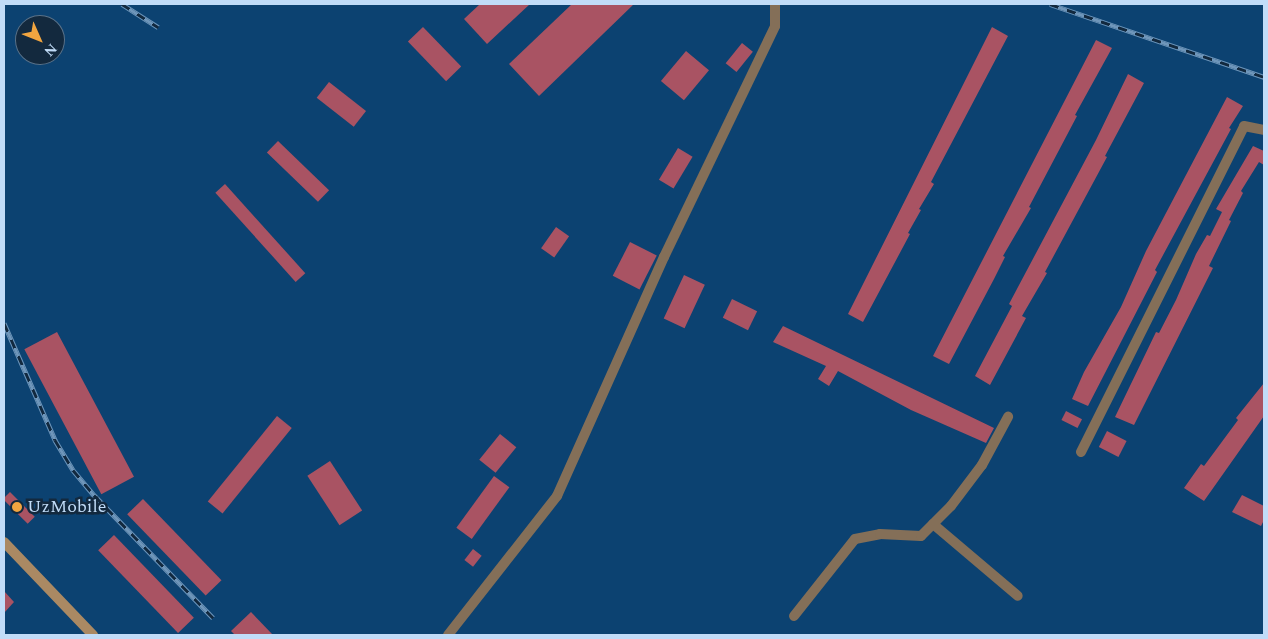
<!DOCTYPE html>
<style>
body{margin:0}
#map{position:relative;width:1268px;height:639px;overflow:hidden;background:#0c4271;font-family:Spectral,serif}
div>[style]{position:absolute}
[style*='--x']{left:calc(var(--x)*1px);top:calc(var(--y)*1px);width:calc(var(--w)*1px);rotate:calc(var(--a)*1deg)}
.building>*{inset:0;background:#a95363;transform-origin:0 0}
.street>*{height:10px;margin:-5px;padding:0 5px;transform-origin:5px;border-radius:5px;background:#846f58}
.secondary>*{height:10px;margin:-5px;padding:0 5px;transform-origin:5px;border-radius:5px;background:#aa8963}
.rail>*{height:5px;margin-top:-2.5px;transform-origin:0;background:repeating-linear-gradient(90deg,#13293e 0 9px,#6f96ba 0 18px);box-sizing:border-box;border-block:1px solid #6f96ba}
.dots>*{width:14px;height:14px;translate:-50% -50%;box-sizing:border-box;border:2px solid #13293e;border-radius:50%}
span{translate:-50% -50%;white-space:nowrap;text-align:center;line-height:1.15;-webkit-text-stroke:5px #13293e;paint-order:stroke}
.poi-label{font-size:18px;color:#c1dcf8}
.left{translate:0 -50%;text-align:left}
.frame{position:absolute;inset:0;border:5px solid #c1dcf8;pointer-events:none}
.north{position:absolute;left:15px;top:15px;width:50px;height:50px;box-sizing:border-box;background:#13293e;border:1px solid #597188;border-radius:50%;rotate:134deg;font-size:14px;font-weight:700;line-height:20px;text-align:center;color:#c1dcf8}
.north::after{content:'';display:block;margin:auto;width:18px;height:22px;background:#f1a540;clip-path:polygon(50% 0,100% 100%,50% 72%,0 100%)}
</style>
<div id="map">
<div class="building">
<i style="clip-path:polygon(480px 4px,530px 4px,487px 44px,464px 19px)"></i>
<i style="clip-path:polygon(572px 4px,634px 4px,539px 96px,509px 64px)"></i>
<i style="left:423px;top:27px;width:55px;height:21px;rotate:46deg"></i>
<i style="clip-path:polygon(992px 27px,1008px 36px,931px 182px,934px 184px,919px 209px,921px 210px,908px 233px,910px 234px,863px 322px,848px 314px)"></i>
<i style="clip-path:polygon(1096px 40px,1112px 48px,1075px 115px,1077px 116px,1029px 207px,1031px 208px,1003px 256px,1005px 257px,994px 279px,949px 364px,933px 356px)"></i>
<i style="left:742px;top:43px;width:14px;height:26px;rotate:39deg"></i>
<i style="left:686px;top:51px;width:30px;height:39px;rotate:40deg"></i>
<i style="clip-path:polygon(1128px 74px,1144px 83px,1105px 156px,1107px 157px,1045px 272px,1047px 273px,1022px 316px,1026px 318px,990px 385px,975px 376px,1012px 306px,1009px 304px,1096px 140px)"></i>
<i style="left:329px;top:82px;width:47px;height:20px;rotate:38deg"></i>
<i style="clip-path:polygon(1227px 97px,1243px 106px,1229px 128px,1231px 129px,1155px 270px,1157px 272px,1088px 406px,1072px 399px,1084px 372px,1121px 307px,1146px 251px)"></i>
<i style="left:278px;top:141px;width:71px;height:16px;rotate:44deg"></i>
<i style="clip-path:polygon(1253px 146px,1264px 151px,1264px 165px,1259px 162px,1241px 191px,1243px 193px,1229px 220px,1231px 221px,1209px 266px,1213px 268px,1134px 425px,1115px 417px,1156px 332px,1159px 333px,1176px 300px,1196px 254px,1207px 235px,1210px 236px,1222px 212px,1216px 209px)"></i>
<i style="left:678px;top:148px;width:17px;height:37px;rotate:31deg"></i>
<i style="left:225px;top:184px;width:120px;height:13px;rotate:48deg"></i>
<i style="left:556px;top:227px;width:16px;height:26px;rotate:35deg"></i>
<i style="left:630px;top:242px;width:30px;height:38px;rotate:27deg"></i>
<i style="left:684px;top:275px;width:23px;height:48px;rotate:25deg"></i>
<i style="left:732px;top:299px;width:28px;height:21px;rotate:26deg"></i>
<i style="clip-path:polygon(783px 326px,994px 428px,986px 443px,911px 410px,838px 371px,829px 386px,818px 379px,826px 366px,773px 342px)"></i>
<i style="left:57px;top:332px;width:164px;height:37px;rotate:62deg"></i>
<i style="clip-path:polygon(1264px 383px,1264px 416px,1204px 501px,1184px 488px,1201px 464px,1204px 466px,1238px 420px,1236px 418px)"></i>
<i style="left:1066px;top:411px;width:18px;height:10px;rotate:27deg"></i>
<i style="left:277px;top:416px;width:19px;height:110px;rotate:39deg"></i>
<i style="left:1107px;top:431px;width:22px;height:18px;rotate:27deg"></i>
<i style="left:500px;top:434px;width:21px;height:33px;rotate:39deg"></i>
<i style="left:330px;top:461px;width:59px;height:27px;rotate:57deg"></i>
<i style="left:494px;top:476px;width:19px;height:64px;rotate:36deg"></i>
<i style="left:10px;top:492px;width:35px;height:10px;rotate:45deg"></i>
<i style="clip-path:polygon(1242px 495px,1264px 506px,1264px 520px,1261px 526px,1232px 512px)"></i>
<i style="left:143px;top:499px;width:113px;height:22px;rotate:46deg"></i>
<i style="left:114px;top:535px;width:115px;height:22px;rotate:46deg"></i>
<i style="left:473px;top:549px;width:11px;height:14px;rotate:38deg"></i>
<i style="clip-path:polygon(4px 591px,14px 602px,4px 613px)"></i>
<i style="clip-path:polygon(251px 612px,273px 635px,235px 635px,231px 631px)"></i>
</div>
<div class="street">
<i style="--x:1081;--y:452;--w:364;--a:-63.4"></i>
<i style="--x:1244;--y:126;--w:20;--a:11"></i>
<i style="--x:933;--y:524;--w:111;--a:40.3"></i>
<i style="--x:794;--y:616;--w:98;--a:-51.6"></i>
<i style="--x:855;--y:539;--w:25;--a:-11"></i>
<i style="--x:880;--y:534;--w:41;--a:2.8"></i>
<i style="--x:921;--y:536;--w:42;--a:-45"></i>
<i style="--x:951;--y:506;--w:51;--a:-52.9"></i>
<i style="--x:982;--y:465;--w:55;--a:-61.6"></i>
<i style="--x:448;--y:635;--w:177;--a:-51.9"></i>
<i style="--x:557;--y:496;--w:262;--a:-65.9"></i>
<i style="--x:664;--y:257;--w:256;--a:-64.3"></i>
<i style="--x:775;--y:26;--w:22;--a:-90"></i>
</div>
<div class="secondary">
<i style="--x:4;--y:542;--w:129;--a:46.3"></i>
</div>
<div class="rail">
<i style="--x:122;--y:4;--w:43;--a:32.6"></i>
<i style="--x:1050;--y:4;--w:226;--a:18.8"></i>
<i style="--x:4;--y:323;--w:128;--a:66.4"></i>
<i style="--x:55;--y:440;--w:35;--a:59"></i>
<i style="--x:73;--y:470;--w:33;--a:50"></i>
<i style="--x:94;--y:495;--w:171;--a:45.9"></i>
</div>
<div class="dots">
<i style="left:17px;top:507px;background:#f1a540"></i>
</div>
<div class="poi-label">
<span class="left" style="left:27px;top:507px">UzMobile</span>
</div>
<div class="frame"></div>
<div class="north">N</div>
</div>
